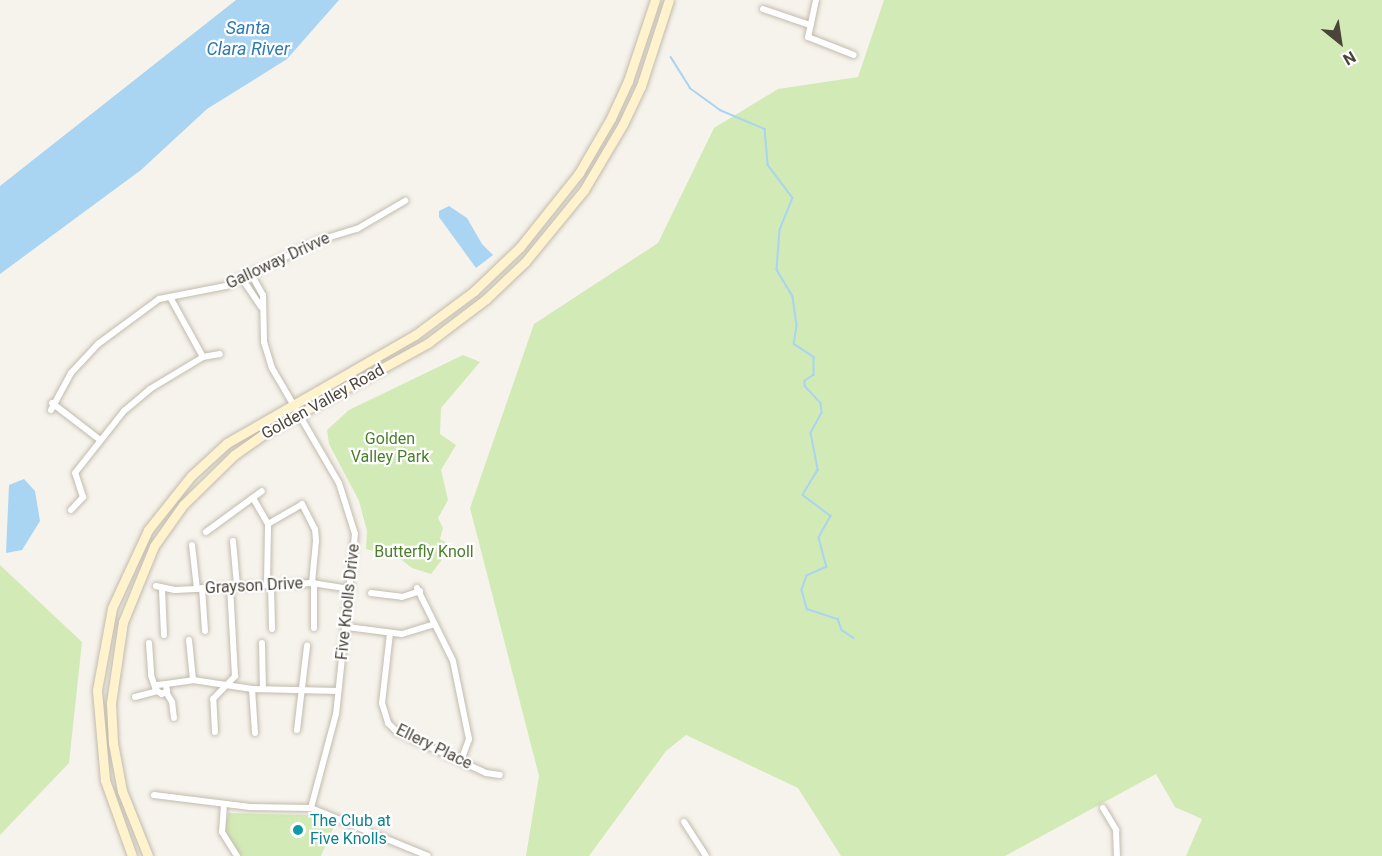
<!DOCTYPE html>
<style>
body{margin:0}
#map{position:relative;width:1382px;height:856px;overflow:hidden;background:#f6f3ec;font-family:Roboto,sans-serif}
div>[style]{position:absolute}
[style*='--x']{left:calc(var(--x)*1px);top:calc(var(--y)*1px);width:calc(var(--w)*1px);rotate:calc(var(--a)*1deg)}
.green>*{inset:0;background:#d2eab5}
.water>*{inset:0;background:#a9d4f2}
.stream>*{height:1.5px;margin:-0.75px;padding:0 0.75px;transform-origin:0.75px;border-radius:0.75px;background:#a9d4f2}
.roads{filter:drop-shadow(0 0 2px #c2bbae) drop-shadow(0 0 2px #c2bbae)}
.minor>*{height:6px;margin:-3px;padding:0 3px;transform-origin:3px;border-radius:3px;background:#fff}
.secondary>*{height:9px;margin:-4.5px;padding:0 4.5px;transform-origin:4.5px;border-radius:4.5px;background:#fff3cd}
.dots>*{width:16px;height:16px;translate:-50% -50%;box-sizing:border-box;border:3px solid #fff;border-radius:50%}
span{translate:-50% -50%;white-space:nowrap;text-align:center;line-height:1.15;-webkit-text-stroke:4.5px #fff;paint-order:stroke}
.street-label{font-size:16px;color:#4b4439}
.park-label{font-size:16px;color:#4a7f2a}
.culture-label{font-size:16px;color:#0d838f}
.left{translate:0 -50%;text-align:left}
.water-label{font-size:18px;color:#2e7ab2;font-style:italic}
.north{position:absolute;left:1310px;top:12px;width:60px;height:60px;-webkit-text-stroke:4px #fff;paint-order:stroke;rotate:150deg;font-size:16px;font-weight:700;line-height:24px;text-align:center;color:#4b4439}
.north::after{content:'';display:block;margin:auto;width:21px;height:27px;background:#4b4439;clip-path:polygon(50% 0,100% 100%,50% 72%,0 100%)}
</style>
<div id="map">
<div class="green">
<i style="clip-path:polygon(884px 0,1382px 0,1382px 856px,1186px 856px,1202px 819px,1175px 807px,1156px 774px,1005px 856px,841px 856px,798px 788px,686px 735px,666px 751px,589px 856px,526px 856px,539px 776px,470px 508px,534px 324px,658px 243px,714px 128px,778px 89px,858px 77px)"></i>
<i style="clip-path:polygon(463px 355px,480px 362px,441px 408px,440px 434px,456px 445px,441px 470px,448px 500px,438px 518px,443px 528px,440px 539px,452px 546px,431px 574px,412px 568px,398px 557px,366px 549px,367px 531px,359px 501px,329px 444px,327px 430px,349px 410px)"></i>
<i style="clip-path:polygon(0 565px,82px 642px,69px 763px,0 835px)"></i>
<i style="clip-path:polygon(228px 813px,310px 815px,335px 824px,321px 856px,241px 856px,225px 832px)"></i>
</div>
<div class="water">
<i style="clip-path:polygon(236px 0,339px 0,287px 59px,207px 109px,141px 170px,0 274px,0 186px)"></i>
<i style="clip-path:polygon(449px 206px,467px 218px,482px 244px,493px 255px,476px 268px,439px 217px,439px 211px)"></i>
<i style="clip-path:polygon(24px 479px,35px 491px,40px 521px,22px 550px,6px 553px,9px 485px)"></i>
</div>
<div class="stream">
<i style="--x:671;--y:57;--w:36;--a:58"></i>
<i style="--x:690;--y:88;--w:37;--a:36"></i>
<i style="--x:720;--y:110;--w:49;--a:22.9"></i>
<i style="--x:765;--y:129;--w:36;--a:85"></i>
<i style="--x:768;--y:165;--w:41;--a:52.9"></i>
<i style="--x:793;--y:198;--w:35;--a:112"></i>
<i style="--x:780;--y:230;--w:40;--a:94.3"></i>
<i style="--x:777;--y:270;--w:31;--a:59"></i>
<i style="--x:793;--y:297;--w:29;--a:82"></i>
<i style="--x:797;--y:326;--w:18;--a:99"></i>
<i style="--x:794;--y:344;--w:24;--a:33"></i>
<i style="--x:814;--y:357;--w:18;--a:90"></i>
<i style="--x:814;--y:375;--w:11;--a:146"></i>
<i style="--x:805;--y:381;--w:5;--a:90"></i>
<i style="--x:805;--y:386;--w:23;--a:47"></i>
<i style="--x:821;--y:403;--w:10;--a:84"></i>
<i style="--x:822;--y:413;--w:23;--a:119"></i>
<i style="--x:811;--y:433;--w:38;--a:79"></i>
<i style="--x:818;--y:470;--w:29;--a:121"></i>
<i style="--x:803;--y:495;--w:35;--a:37"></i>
<i style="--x:831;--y:516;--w:25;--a:119"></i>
<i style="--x:819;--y:538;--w:30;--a:75"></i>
<i style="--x:827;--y:567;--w:22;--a:156"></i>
<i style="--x:807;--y:576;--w:15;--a:110"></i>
<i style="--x:802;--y:590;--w:20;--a:75"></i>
<i style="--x:807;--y:609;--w:33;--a:18"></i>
<i style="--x:838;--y:619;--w:12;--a:70"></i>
<i style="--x:842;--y:630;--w:14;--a:34"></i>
</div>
<div class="roads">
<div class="minor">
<i style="--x:816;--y:0;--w:38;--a:102"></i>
<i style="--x:808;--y:37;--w:49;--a:21.4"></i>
<i style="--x:763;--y:9;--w:50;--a:18.8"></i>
<i style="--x:250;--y:272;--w:26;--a:61"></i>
<i style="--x:263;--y:295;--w:47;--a:88.8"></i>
<i style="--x:264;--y:342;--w:27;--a:73"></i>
<i style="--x:272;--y:368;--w:133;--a:59.8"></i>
<i style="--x:339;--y:483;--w:53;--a:72.6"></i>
<i style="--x:355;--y:534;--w:181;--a:96"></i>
<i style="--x:336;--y:714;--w:97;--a:104.9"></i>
<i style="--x:241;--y:277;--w:36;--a:56"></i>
<i style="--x:170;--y:297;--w:68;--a:61.2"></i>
<i style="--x:52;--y:403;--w:61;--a:37.6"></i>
<i style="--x:51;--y:410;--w:42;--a:-61.6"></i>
<i style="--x:71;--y:373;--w:40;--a:-47"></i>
<i style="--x:98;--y:344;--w:76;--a:-36.4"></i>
<i style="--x:159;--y:299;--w:68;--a:-11"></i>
<i style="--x:226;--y:286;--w:105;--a:-26.1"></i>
<i style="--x:320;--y:240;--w:39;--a:-17"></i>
<i style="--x:357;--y:229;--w:56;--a:-30.3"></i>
<i style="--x:253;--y:498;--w:30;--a:60"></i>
<i style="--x:71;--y:510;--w:18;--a:-47"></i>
<i style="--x:83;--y:497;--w:25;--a:-108"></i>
<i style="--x:75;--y:473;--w:79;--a:-51.7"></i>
<i style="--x:124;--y:411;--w:34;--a:-40"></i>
<i style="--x:150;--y:389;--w:62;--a:-31.1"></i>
<i style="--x:203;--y:357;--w:17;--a:-10"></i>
<i style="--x:268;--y:524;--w:39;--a:-30"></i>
<i style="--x:302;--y:504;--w:28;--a:63"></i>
<i style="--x:315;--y:529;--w:12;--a:85"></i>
<i style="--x:316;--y:541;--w:42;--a:95.4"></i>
<i style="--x:206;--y:532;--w:69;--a:-36.2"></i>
<i style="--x:233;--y:541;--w:45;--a:84.9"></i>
<i style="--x:192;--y:545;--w:44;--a:83.5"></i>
<i style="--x:267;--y:584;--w:60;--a:-89"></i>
<i style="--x:271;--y:584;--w:45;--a:88.7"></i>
<i style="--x:156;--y:586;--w:19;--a:12"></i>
<i style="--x:175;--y:590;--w:137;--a:-2.9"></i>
<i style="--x:312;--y:583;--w:39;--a:9"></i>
<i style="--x:202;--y:588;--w:43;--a:86"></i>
<i style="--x:417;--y:588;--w:81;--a:63.7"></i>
<i style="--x:453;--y:661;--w:80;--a:78.4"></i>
<i style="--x:469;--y:739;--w:23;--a:110"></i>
<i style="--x:162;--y:589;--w:46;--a:87.5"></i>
<i style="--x:371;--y:593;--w:31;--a:7"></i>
<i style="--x:402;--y:597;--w:19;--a:-18"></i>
<i style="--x:347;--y:627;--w:55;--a:7.3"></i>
<i style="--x:402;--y:634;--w:34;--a:-17"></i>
<i style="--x:314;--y:628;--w:45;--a:-90"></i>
<i style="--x:390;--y:633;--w:70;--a:96.5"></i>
<i style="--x:382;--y:703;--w:21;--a:73"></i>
<i style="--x:388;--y:723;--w:13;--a:45"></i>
<i style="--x:397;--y:732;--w:98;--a:24.7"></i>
<i style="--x:486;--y:773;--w:14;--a:8"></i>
<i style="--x:189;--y:640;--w:40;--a:84.3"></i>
<i style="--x:149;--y:643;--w:32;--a:86"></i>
<i style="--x:151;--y:675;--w:16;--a:72"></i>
<i style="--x:156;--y:690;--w:7;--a:34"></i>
<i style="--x:162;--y:694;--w:6;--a:-31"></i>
<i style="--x:167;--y:691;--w:7;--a:-98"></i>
<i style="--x:166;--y:684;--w:9;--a:174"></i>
<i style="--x:262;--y:643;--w:46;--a:88.8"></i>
<i style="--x:166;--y:684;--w:27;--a:-8"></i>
<i style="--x:193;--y:680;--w:60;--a:8.7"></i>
<i style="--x:252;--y:689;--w:86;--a:1.3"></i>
<i style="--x:252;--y:689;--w:44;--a:86.1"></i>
<i style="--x:166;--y:692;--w:12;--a:59"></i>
<i style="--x:172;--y:702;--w:16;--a:83"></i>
<i style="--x:135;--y:697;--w:23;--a:-15"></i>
<i style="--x:297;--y:730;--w:85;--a:-83.2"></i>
<i style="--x:215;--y:732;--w:33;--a:-93"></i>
<i style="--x:213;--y:699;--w:32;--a:-46"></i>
<i style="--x:235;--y:676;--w:90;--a:-93.2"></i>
<i style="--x:154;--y:795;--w:97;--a:7.1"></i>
<i style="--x:250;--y:807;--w:61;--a:0.9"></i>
<i style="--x:311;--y:808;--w:126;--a:22.3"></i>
<i style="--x:224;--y:804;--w:28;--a:94"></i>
<i style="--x:222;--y:832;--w:28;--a:58"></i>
<i style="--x:1103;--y:808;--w:26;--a:59"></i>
<i style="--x:1116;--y:830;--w:26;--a:88"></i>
<i style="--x:684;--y:822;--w:40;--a:57.1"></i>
</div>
<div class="secondary">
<i style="--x:132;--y:856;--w:81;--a:-109.6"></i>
<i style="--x:105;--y:780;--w:90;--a:-95.1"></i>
<i style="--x:97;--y:690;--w:83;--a:-79.6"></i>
<i style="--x:112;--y:608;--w:86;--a:-65.2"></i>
<i style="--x:148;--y:530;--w:69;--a:-51.5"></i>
<i style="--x:191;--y:476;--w:49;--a:-42.5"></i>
<i style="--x:227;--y:443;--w:217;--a:-29.9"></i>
<i style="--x:415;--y:335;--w:74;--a:-36.7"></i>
<i style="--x:474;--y:291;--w:64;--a:-43.7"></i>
<i style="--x:520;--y:247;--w:95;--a:-51.4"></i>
<i style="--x:579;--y:173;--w:64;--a:-59.8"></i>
<i style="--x:611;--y:118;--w:41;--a:-65.3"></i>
<i style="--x:628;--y:81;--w:85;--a:-71.6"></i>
<i style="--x:148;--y:856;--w:70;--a:-111.8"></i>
<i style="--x:122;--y:791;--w:49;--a:-100.6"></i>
<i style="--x:113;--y:743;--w:40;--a:-92.9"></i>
<i style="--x:111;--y:703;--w:82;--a:-81.6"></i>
<i style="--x:123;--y:622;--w:82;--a:-67.8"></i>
<i style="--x:154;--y:546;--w:50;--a:-54.7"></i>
<i style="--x:183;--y:505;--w:71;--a:-44.4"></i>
<i style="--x:234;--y:455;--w:42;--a:-35.2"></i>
<i style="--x:268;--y:431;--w:183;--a:-28.8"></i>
<i style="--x:428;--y:343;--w:73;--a:-37.2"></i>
<i style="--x:486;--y:299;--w:54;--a:-43.5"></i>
<i style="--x:525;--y:262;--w:93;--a:-50.7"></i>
<i style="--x:584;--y:190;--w:77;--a:-59.4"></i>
<i style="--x:623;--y:124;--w:42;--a:-64.7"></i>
<i style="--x:641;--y:86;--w:90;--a:-72"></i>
</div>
</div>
<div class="dots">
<i style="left:298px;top:830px;background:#0f9aa8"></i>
</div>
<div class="street-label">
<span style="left:278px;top:261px;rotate:-25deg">Galloway Drivve</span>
<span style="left:323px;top:402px;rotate:-29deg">Golden Valley Road</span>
<span style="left:254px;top:586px;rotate:-3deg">Grayson Drive</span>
<span style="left:348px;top:602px;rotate:-84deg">Five Knolls Drive</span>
<span style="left:434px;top:747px;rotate:26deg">Ellery Place</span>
</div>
<div class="park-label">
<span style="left:390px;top:448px">Golden<br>Valley Park</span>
<span style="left:424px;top:552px">Butterfly Knoll</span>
</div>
<div class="culture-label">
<span class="left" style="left:310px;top:830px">The Club at<br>Five Knolls</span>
</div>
<div class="water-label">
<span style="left:248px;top:39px">Santa<br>Clara River</span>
</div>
<div class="north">N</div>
</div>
